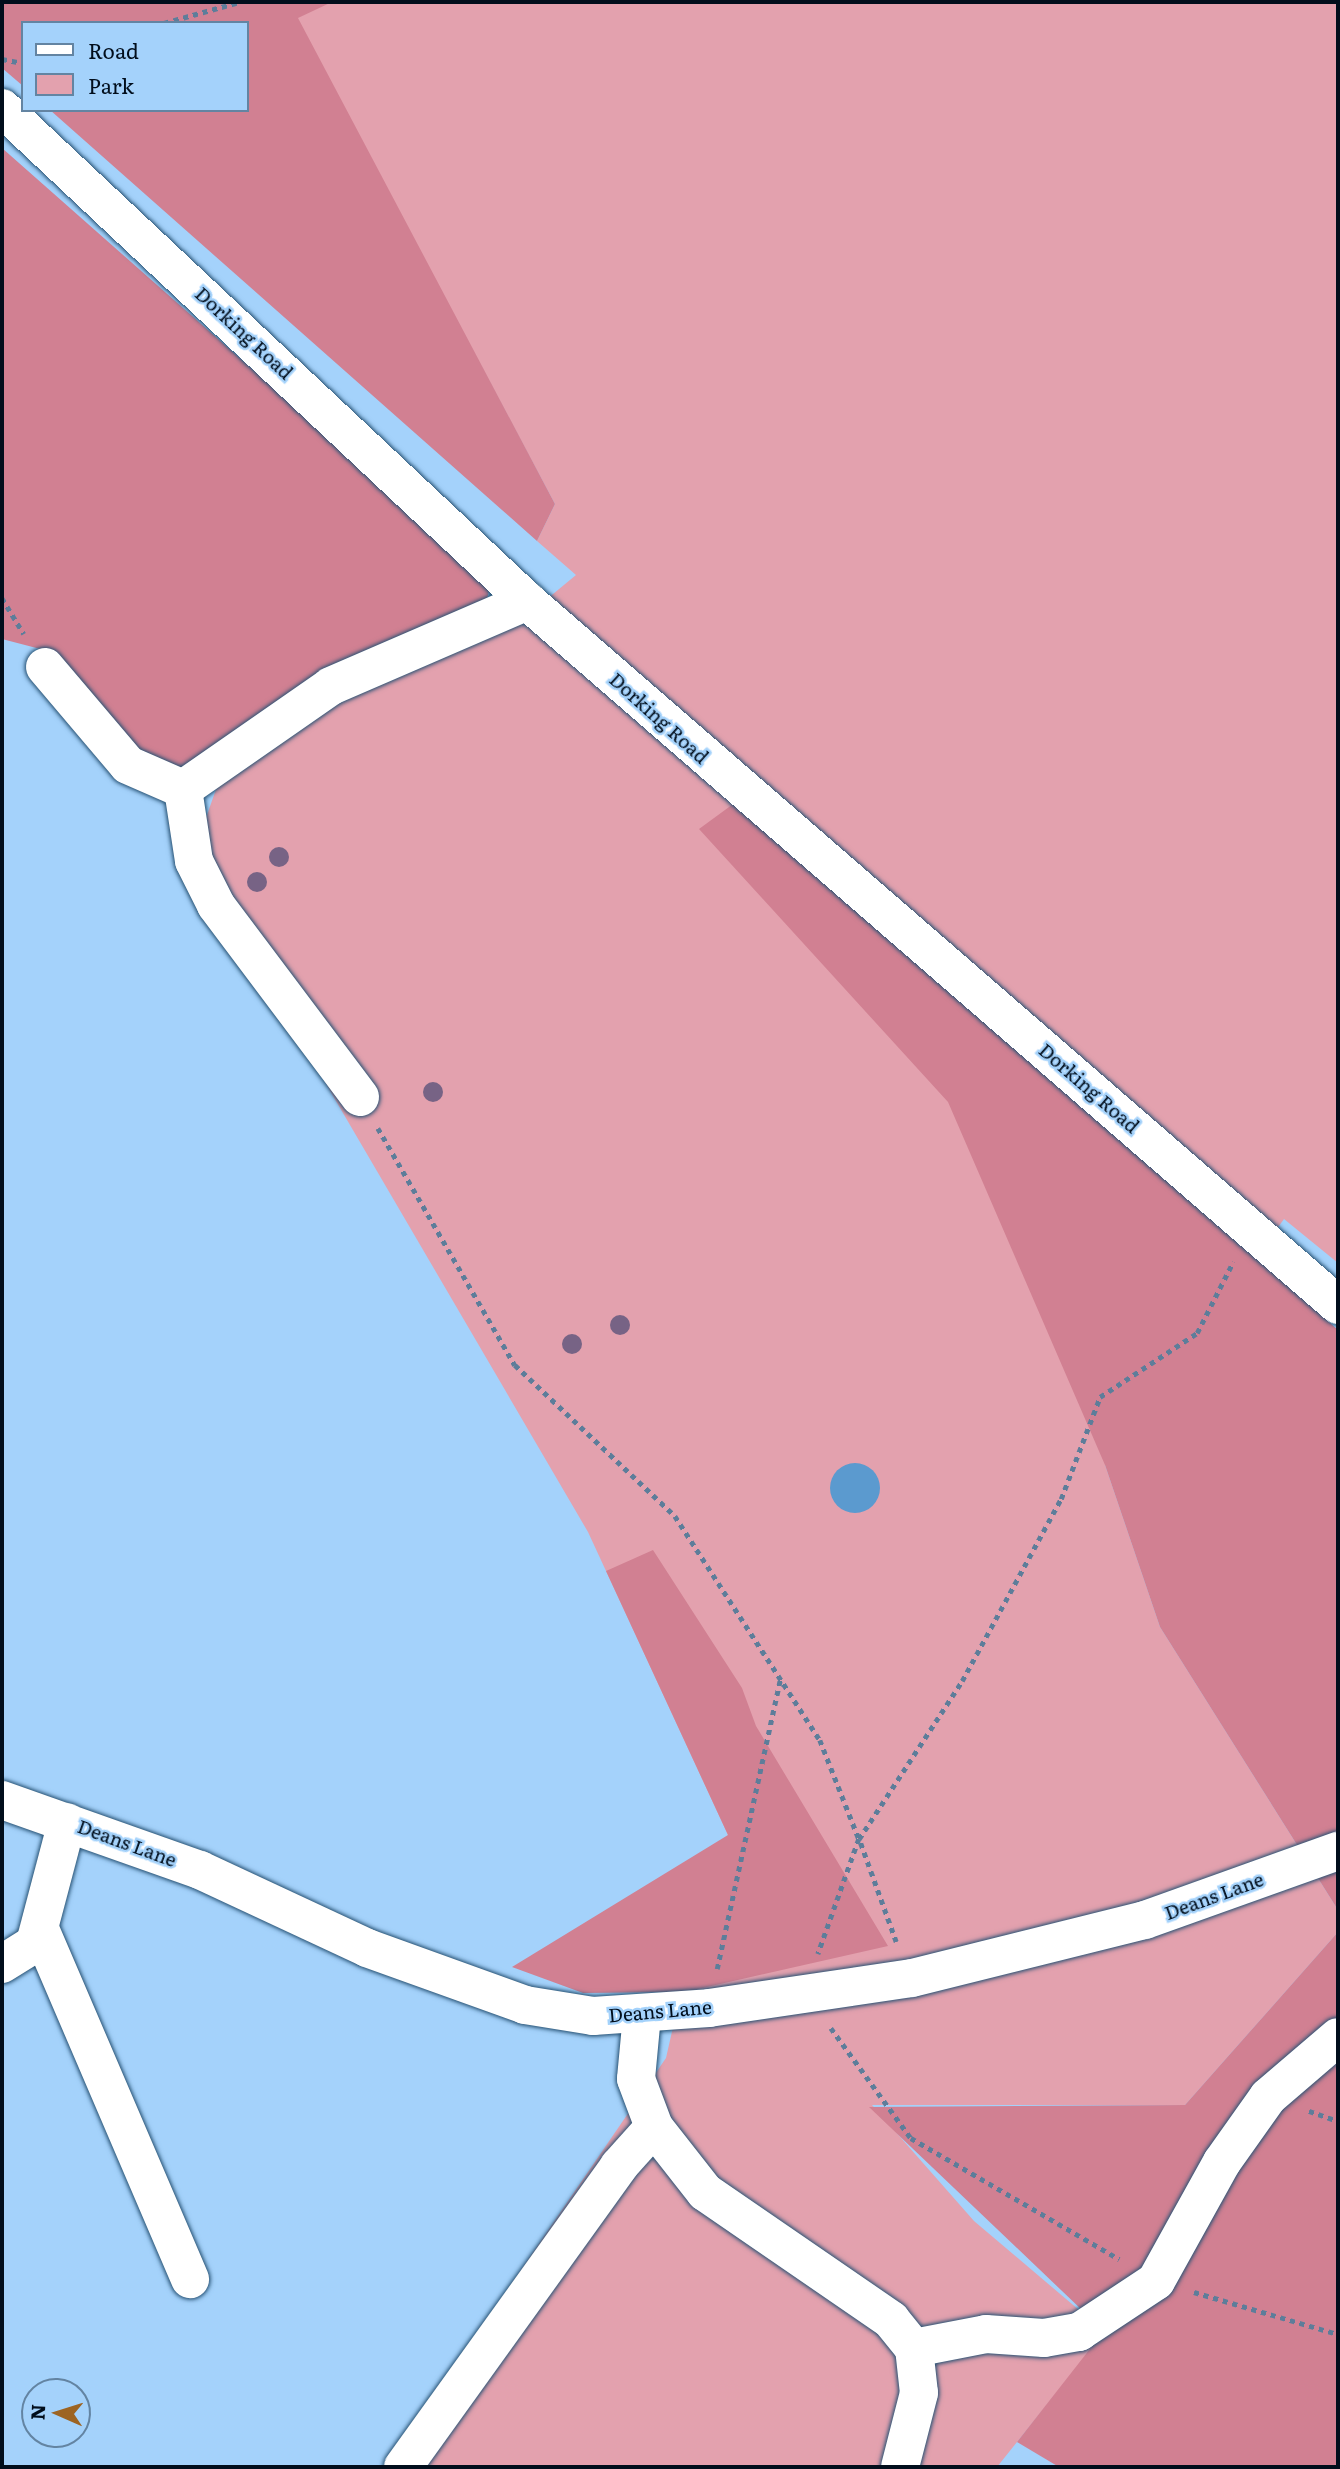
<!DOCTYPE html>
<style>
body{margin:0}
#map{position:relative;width:1340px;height:2469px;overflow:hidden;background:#a4d2fb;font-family:Literata,serif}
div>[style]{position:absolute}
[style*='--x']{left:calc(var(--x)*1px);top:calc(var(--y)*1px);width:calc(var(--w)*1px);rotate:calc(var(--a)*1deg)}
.green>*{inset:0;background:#e3a1ae}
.forest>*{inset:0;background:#d18092}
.water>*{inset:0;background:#5b9acf}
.round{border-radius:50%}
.path>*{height:4.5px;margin-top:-2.25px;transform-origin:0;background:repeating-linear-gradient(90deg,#5d7d9a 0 5px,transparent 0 10px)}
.roads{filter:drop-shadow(0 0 2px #265173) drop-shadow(0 0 2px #265173)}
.minor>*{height:38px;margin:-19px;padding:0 19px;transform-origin:19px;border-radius:19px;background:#fff}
.major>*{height:38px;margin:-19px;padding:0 19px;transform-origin:19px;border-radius:19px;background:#fff}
.trees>*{width:20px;height:20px;margin:-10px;border-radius:50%;background:#776385}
span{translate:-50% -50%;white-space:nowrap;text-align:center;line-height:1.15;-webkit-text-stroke:5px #a4d2fb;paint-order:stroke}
.street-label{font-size:19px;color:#010e1c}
.frame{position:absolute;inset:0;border:4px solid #010e1c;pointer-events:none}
.legend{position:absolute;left:21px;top:21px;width:228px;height:91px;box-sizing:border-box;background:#a4d2fb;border:2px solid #6384a2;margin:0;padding:9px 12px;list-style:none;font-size:21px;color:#010e1c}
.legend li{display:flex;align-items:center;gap:14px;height:35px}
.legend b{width:35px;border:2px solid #6384a2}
.north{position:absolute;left:21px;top:2378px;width:70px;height:70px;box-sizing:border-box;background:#a4d2fb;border:2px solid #6384a2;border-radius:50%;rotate:273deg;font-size:19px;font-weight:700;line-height:28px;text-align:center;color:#010e1c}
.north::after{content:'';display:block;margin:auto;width:24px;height:32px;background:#9d6422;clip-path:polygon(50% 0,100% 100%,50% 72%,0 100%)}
</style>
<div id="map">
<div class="green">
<i style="clip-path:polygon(287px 2px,1338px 2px,1338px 1263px,1284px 1219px,1105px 1465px,1160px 1627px,1338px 1910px,1338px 1932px,1185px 2105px,872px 2105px,974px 2221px,1105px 2332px,997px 2467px,386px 2467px,666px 2058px,705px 1886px,728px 1835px,588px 1532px,250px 954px,197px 843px,219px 781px,375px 679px,518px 623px,576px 575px,537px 541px,555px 504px)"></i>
</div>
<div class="forest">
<i style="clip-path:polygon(2px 2px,332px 2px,298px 18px,555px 504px,537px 541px,50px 110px,247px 110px,247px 23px,23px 23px,23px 86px,2px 68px)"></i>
<i style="clip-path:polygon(2px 148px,491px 580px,487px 600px,178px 771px,139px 753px,48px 651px,2px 639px)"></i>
<i style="clip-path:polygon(740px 799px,1338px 1330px,1338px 1910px,1160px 1627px,1105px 1465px,948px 1102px,699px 829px)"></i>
<i style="clip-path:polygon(653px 1550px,742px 1688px,756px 1726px,888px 1946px,685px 1992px,583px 1993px,512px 1967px,728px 1835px,606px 1571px)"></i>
<i style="clip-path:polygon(1338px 1932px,1338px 2467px,1059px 2467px,1017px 2442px,1104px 2331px,869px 2107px,1185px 2105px)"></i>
</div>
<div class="water">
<i class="round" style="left:830px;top:1463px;width:50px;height:50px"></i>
</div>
<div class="path">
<i style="--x:164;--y:23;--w:78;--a:-15.6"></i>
<i style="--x:2;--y:59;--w:21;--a:11"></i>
<i style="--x:2;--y:598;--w:42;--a:58.6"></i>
<i style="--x:378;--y:1128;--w:274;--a:60"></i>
<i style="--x:515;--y:1365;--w:220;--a:43.3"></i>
<i style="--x:675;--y:1516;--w:267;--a:57.1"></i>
<i style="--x:820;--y:1740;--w:106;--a:68.5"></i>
<i style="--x:859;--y:1839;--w:122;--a:109.6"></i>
<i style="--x:896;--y:1942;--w:109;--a:-109.8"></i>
<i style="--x:859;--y:1839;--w:189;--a:-56.9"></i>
<i style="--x:962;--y:1681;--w:207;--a:-61.5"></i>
<i style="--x:1061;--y:1499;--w:109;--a:-69.1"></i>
<i style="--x:1100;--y:1397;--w:116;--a:-33.4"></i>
<i style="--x:1197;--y:1333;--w:80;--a:-63.1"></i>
<i style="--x:717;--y:1969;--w:296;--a:-77.7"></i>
<i style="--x:831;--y:2028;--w:136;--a:54"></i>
<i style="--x:911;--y:2138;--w:241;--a:30.2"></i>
<i style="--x:1309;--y:2111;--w:31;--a:19"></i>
<i style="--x:1194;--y:2292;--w:150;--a:16.3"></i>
</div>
<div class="roads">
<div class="minor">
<i style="--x:45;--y:667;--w:128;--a:49.7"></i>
<i style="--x:128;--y:765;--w:60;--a:23.6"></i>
<i style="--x:360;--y:1097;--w:240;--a:-126.9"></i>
<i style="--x:216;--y:905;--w:49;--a:-116.6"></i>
<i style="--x:194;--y:861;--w:73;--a:-98.7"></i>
<i style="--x:183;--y:789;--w:180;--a:-34.8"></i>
<i style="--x:331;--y:686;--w:214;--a:-23.4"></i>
<i style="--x:2;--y:1800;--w:210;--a:19.5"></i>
<i style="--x:200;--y:1870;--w:184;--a:25"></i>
<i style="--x:367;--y:1948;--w:168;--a:19.8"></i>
<i style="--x:525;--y:2005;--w:69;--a:9.2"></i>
<i style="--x:593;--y:2016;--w:116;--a:-3.9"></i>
<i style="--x:709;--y:2008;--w:205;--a:-8.4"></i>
<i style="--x:912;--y:1978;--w:240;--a:-14"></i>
<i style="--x:1145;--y:1920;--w:205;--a:-19.7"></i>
<i style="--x:40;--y:1929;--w:381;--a:66.8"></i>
<i style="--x:2;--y:1964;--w:39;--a:-32"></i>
<i style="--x:35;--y:1943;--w:125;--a:-75.2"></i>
<i style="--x:642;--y:2015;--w:64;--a:95.4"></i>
<i style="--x:636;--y:2079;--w:51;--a:69.4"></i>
<i style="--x:654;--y:2127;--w:83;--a:51.9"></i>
<i style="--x:705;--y:2192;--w:226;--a:34.5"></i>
<i style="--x:891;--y:2320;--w:36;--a:51"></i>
<i style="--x:914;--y:2348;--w:45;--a:83.7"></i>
<i style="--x:919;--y:2393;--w:76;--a:104.4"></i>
<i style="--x:914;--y:2348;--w:73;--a:-11"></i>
<i style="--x:986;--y:2334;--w:58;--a:3.9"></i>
<i style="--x:1044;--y:2338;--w:36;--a:-10"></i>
<i style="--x:1079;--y:2332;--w:92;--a:-33.5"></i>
<i style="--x:1156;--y:2281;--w:136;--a:-61"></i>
<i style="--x:1222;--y:2162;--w:80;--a:-54.7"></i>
<i style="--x:1268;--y:2097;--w:92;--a:-40.6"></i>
<i style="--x:403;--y:2467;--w:370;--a:-54.3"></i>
<i style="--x:619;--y:2166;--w:52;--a:-48.1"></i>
</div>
<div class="major">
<i style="--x:2;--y:108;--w:720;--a:43.2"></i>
<i style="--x:527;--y:601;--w:1074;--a:40.96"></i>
</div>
</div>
<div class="trees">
<i style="left:279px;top:857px"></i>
<i style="left:257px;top:882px"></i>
<i style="left:433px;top:1092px"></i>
<i style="left:620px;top:1325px"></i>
<i style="left:572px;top:1344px"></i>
</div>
<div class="street-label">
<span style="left:244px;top:333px;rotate:43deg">Dorking Road</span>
<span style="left:659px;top:718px;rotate:42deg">Dorking Road</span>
<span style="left:1089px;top:1088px;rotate:41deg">Dorking Road</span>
<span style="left:127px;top:1843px;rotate:20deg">Deans Lane</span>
<span style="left:1214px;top:1896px;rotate:-20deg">Deans Lane</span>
<span style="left:660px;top:2011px;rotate:-5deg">Deans Lane</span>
</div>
<div class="frame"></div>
<ul class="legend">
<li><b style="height:9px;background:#fff"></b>Road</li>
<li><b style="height:19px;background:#e3a1ae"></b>Park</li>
</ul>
<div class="north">N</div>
</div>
